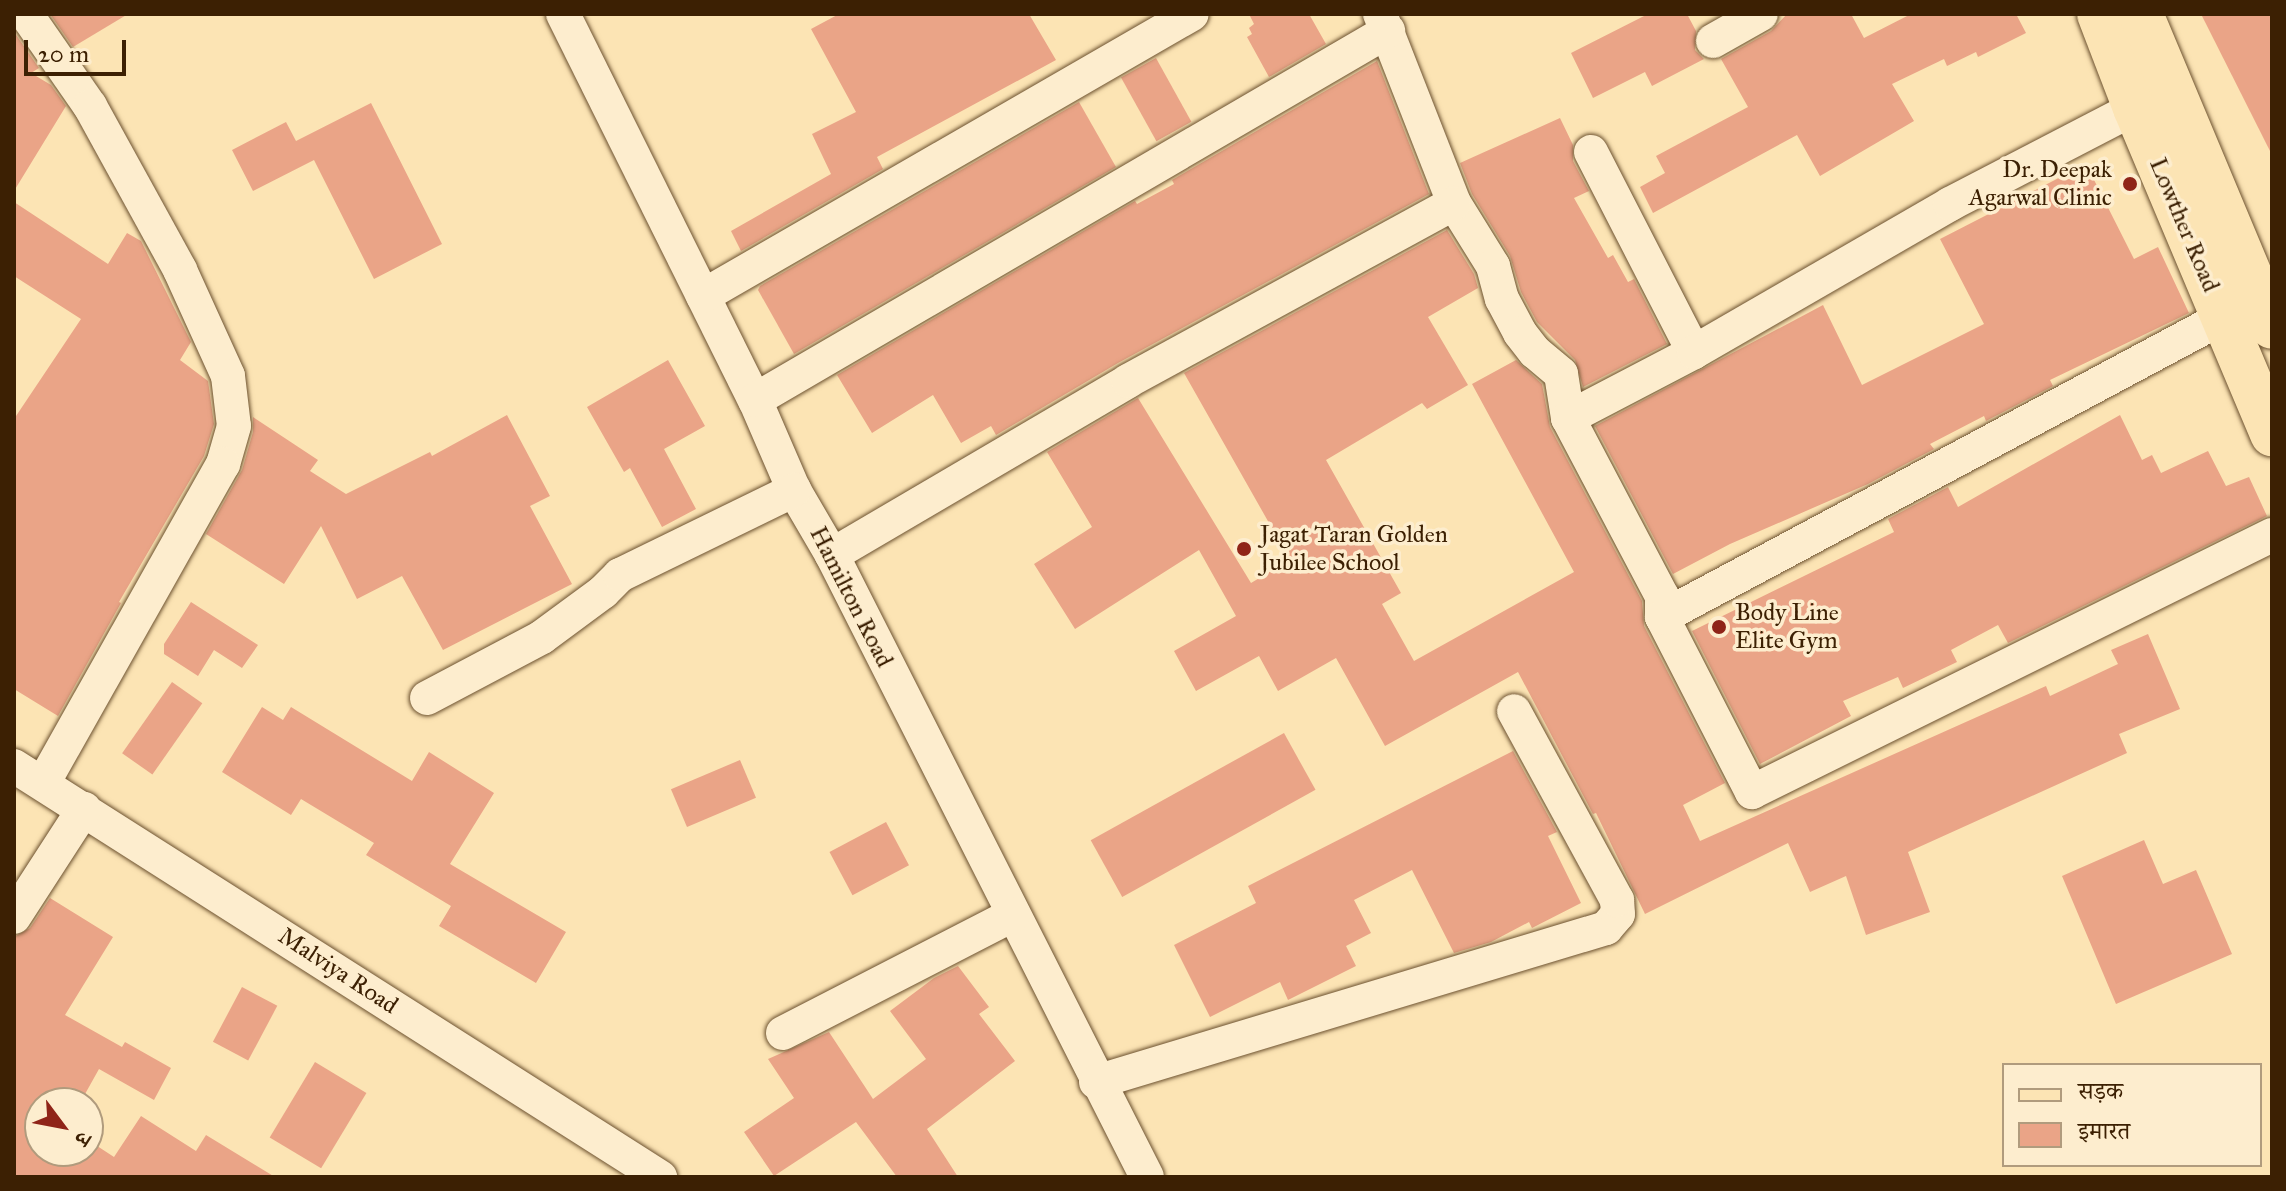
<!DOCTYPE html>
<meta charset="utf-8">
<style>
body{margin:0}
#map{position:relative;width:2286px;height:1191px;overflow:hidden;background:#fce4b4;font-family:"IM FELL Great Primer","Noto Serif Devanagari",serif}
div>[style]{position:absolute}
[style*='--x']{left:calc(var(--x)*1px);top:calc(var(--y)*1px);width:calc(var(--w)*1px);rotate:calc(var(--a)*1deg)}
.building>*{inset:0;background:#eaa487;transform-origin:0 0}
.roads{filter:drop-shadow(0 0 2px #6c512f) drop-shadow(0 0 2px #6c512f)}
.minor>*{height:34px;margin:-17px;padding:0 17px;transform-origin:17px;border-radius:17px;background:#fdedce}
.major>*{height:44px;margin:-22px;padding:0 22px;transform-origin:22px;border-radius:22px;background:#fce4b4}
.dots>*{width:22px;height:22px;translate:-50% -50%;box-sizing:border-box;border:4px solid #fdedce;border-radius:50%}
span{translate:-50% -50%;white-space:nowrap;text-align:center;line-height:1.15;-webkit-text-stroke:7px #fdedce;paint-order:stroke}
.poi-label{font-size:24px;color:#3c2003}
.right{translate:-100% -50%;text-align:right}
.left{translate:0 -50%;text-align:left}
.street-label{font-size:24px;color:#3c2003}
.frame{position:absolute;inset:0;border:16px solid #3c2003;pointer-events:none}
.legend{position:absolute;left:2002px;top:1063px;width:260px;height:104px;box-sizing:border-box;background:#fdedce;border:2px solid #b09b7d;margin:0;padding:10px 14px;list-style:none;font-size:24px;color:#3c2003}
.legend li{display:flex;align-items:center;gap:16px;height:40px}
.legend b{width:40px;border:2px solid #b09b7d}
.north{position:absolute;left:24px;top:1087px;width:80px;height:80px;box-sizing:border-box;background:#fdedce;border:2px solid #b09b7d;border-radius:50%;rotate:122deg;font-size:22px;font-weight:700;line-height:32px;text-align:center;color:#3c2003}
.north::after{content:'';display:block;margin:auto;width:28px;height:36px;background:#8f2418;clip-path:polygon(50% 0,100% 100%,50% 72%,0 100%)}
.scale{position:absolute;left:24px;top:40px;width:102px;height:36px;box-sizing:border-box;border:4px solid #3c2003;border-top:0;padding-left:10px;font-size:24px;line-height:28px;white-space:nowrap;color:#3c2003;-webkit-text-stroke:6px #fdedce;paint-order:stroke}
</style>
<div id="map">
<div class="building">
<i style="clip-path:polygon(50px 14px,128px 14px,73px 47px)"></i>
<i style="clip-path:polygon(839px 14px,1029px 14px,1056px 60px,877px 157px,883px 169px,741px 251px,731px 231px,831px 174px,812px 134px,856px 112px,811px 29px)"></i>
<i style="clip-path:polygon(1249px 14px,1309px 14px,1326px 44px,1269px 77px,1247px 37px,1252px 34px,1249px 28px,1254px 24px)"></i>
<i style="clip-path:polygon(1648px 14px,1687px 14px,1696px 31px,1695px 50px,1704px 59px,1652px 86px,1645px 72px,1593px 98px,1571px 53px)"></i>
<i style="clip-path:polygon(1787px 14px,1851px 14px,1864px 38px,1911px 14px,2016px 14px,2026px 33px,1978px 57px,1976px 52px,1947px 66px,1944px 59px,1892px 84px,1914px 121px,1820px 176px,1797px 135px,1653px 213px,1640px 187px,1665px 173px,1656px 156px,1748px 107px,1721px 59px,1771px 31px)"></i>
<i style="clip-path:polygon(2201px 14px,2272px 14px,2272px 155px)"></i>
<i style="clip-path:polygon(14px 32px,39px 68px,31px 73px,51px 85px,66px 106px,14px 191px)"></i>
<i style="left:1156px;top:58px;width:73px;height:40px;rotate:61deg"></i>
<i style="clip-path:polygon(1377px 61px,1429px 194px,1118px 363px,996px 435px,991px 426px,961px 443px,933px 395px,872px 433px,837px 375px,1135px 201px,1137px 204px,1174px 184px,1172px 180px)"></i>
<i style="clip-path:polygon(1079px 102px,1116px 167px,794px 354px,758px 290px,760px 286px)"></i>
<i style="clip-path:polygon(371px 103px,442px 244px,374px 279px,314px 160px,253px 191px,232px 150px,286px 122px,296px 141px)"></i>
<i style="clip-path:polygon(1560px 118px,1573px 145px,1573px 161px,1589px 191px,1574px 198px,1608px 258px,1613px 255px,1628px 282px,1634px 279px,1667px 344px,1583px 387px,1575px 360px,1537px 322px,1521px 292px,1510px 256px,1472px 194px,1460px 163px)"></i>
<i style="clip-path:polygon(2086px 164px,2134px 259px,2158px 247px,2189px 313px,2050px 380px,2053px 386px,1986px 421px,1984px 416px,1930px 444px,1934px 449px,1868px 484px,1730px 544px,1673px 574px,1595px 426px,1823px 305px,1862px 385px,1984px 324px,1940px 239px)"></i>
<i style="clip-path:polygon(14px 202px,108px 264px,127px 233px,141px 241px,191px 342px,180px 360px,208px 381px,214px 424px,204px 456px,119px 602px,121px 603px,58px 716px,14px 689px,14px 419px,81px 319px,14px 276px)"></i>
<i style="clip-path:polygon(1447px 230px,1474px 274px,1478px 288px,1428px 317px,1468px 385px,1427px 409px,1422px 403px,1326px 460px,1401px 593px,1382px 604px,1414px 661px,1574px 572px,1472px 384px,1516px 360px,1542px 384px,1550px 427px,1642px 601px,1644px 626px,1725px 783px,1683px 805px,1700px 841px,2046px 686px,2050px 696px,2118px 664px,2111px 650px,2148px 634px,2180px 709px,2119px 734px,2127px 753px,1908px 852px,1930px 912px,1866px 935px,1846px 876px,1810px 892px,1788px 843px,1645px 914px,1596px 813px,1593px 814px,1518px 672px,1385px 746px,1336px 658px,1278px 691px,1259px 656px,1196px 691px,1174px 651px,1236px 616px,1199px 550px,1075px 629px,1034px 564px,1092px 527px,1047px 452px,1138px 398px,1251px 583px,1290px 560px,1184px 373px)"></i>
<i style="clip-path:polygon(668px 360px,705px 426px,664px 449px,696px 509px,662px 527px,630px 468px,624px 472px,587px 407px)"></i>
<i style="clip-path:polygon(507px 415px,550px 496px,530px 506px,572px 584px,443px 650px,402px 576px,357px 599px,321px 526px,284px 584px,206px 534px,242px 470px,253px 432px,253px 417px,318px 460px,310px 471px,346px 494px,430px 452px,432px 456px)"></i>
<i style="clip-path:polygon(2120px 415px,2142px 460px,2152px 455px,2161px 473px,2208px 451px,2226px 486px,2249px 477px,2267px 516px,2008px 643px,1998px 625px,1951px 650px,1957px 662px,1903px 688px,1898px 677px,1843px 701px,1851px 716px,1760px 764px,1692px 631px,1894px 532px,1888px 519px,1948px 487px,1958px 507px)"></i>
<i style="clip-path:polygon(191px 602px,258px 645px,242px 668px,214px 650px,198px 676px,164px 654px,164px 644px)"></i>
<i style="left:172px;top:682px;width:37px;height:87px;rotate:35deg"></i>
<i style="clip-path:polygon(262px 707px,283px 720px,291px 707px,412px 781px,429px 752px,494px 793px,450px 864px,566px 932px,536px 983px,439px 926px,451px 906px,366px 855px,374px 843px,301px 799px,291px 815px,222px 772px)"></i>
<i style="left:1284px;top:733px;width:65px;height:221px;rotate:61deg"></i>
<i style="clip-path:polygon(1513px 751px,1557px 832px,1548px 836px,1581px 903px,1532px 928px,1529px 922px,1491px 942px,1454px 953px,1412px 870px,1354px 900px,1371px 933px,1346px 946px,1356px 966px,1288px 1000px,1280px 982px,1210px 1017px,1174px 945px,1256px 903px,1248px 886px)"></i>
<i style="left:740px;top:760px;width:41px;height:75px;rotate:67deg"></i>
<i style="left:886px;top:822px;width:49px;height:64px;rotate:62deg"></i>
<i style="clip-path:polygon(2144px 840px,2163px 884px,2196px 870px,2232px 954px,2116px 1004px,2062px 876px)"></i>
<i style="clip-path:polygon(50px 898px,113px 937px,65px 1015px,122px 1047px,125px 1042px,171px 1068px,154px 1100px,99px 1069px,80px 1103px,40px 1103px,40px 1151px,88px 1151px,88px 1140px,114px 1157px,141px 1116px,196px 1151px,206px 1135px,275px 1177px,14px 1177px,14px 937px,30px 928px)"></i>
<i style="clip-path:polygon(958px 966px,989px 1007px,979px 1014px,1015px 1061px,927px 1129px,958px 1177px,897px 1177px,856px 1122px,774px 1176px,744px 1132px,794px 1098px,768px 1059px,829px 1032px,873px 1099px,926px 1059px,890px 1011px,934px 978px)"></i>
<i style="left:242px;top:987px;width:40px;height:62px;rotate:28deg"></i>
<i style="left:315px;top:1062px;width:60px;height:88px;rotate:31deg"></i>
</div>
<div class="roads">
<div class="minor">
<i style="--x:26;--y:14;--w:112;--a:55.2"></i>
<i style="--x:90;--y:106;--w:187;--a:61.2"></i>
<i style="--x:180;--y:270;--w:116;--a:65.6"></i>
<i style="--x:228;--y:376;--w:50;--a:83.2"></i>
<i style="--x:234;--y:426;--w:40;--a:106"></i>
<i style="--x:223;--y:464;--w:366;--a:119.4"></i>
<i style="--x:563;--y:14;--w:431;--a:63.6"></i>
<i style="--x:755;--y:400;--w:98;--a:66.6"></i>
<i style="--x:794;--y:490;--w:75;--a:59.7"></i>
<i style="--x:832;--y:555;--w:697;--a:63.14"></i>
<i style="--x:1380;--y:14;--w:203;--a:68.6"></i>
<i style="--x:1454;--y:203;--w:74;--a:58.2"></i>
<i style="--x:1493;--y:266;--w:34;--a:75"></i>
<i style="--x:1502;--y:299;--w:38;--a:62"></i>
<i style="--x:1520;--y:333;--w:24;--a:52"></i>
<i style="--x:1535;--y:352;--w:34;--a:40"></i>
<i style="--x:1561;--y:374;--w:45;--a:81"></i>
<i style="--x:1568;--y:418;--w:201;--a:62.2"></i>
<i style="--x:1662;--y:596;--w:21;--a:90"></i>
<i style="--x:1662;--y:617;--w:197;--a:62.8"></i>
<i style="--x:1752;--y:792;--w:580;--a:-26.3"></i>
<i style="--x:1713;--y:41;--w:55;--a:-29.4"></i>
<i style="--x:1591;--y:152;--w:225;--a:62.8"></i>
<i style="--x:703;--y:296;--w:564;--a:-29.97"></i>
<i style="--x:755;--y:400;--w:733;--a:-30.24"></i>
<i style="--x:1568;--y:418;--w:142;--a:-27.6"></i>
<i style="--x:1694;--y:352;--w:296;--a:-30"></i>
<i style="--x:1950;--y:204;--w:208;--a:-27.4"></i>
<i style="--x:832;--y:555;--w:343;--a:-30.4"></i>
<i style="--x:1128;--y:381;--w:371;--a:-28.6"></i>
<i style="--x:1662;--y:617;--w:635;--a:-28.1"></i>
<i style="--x:427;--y:698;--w:130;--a:-27.9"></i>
<i style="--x:542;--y:637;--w:76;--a:-36.4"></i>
<i style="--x:603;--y:592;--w:24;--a:-45"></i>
<i style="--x:620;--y:575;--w:194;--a:-26"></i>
<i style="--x:14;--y:766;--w:766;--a:32.47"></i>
<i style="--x:14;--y:917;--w:129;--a:-57.1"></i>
<i style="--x:783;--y:1033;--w:259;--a:-27.2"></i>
<i style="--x:1096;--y:1082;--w:533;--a:-16.8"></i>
<i style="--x:1606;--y:928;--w:18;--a:-49"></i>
<i style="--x:1618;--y:914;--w:14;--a:-94"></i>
<i style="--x:1617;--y:900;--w:215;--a:-118.6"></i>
</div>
<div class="major">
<i style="--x:2099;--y:14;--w:101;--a:69"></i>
<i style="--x:2135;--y:108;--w:354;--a:67.2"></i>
<i style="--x:2141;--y:14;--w:339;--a:67.3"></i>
</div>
</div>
<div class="dots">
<i style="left:2130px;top:184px;background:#8f2418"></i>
<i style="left:1244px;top:549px;background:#8f2418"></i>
<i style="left:1719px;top:627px;background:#8f2418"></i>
</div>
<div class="poi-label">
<span class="right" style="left:2112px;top:184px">Dr. Deepak<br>Agarwal Clinic</span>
<span class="left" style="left:1260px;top:549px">Jagat Taran Golden<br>Jubilee School</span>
<span class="left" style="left:1735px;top:627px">Body Line<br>Elite Gym</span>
</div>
<div class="street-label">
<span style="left:2184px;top:225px;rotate:67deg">Lowther Road</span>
<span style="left:851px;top:597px;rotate:63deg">Hamilton Road</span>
<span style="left:338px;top:971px;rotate:33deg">Malviya Road</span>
</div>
<div class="frame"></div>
<ul class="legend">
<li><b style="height:10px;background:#fce4b4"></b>सड़क</li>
<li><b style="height:22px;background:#eaa487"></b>इमारत</li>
</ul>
<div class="north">उ</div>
<div class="scale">20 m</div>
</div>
